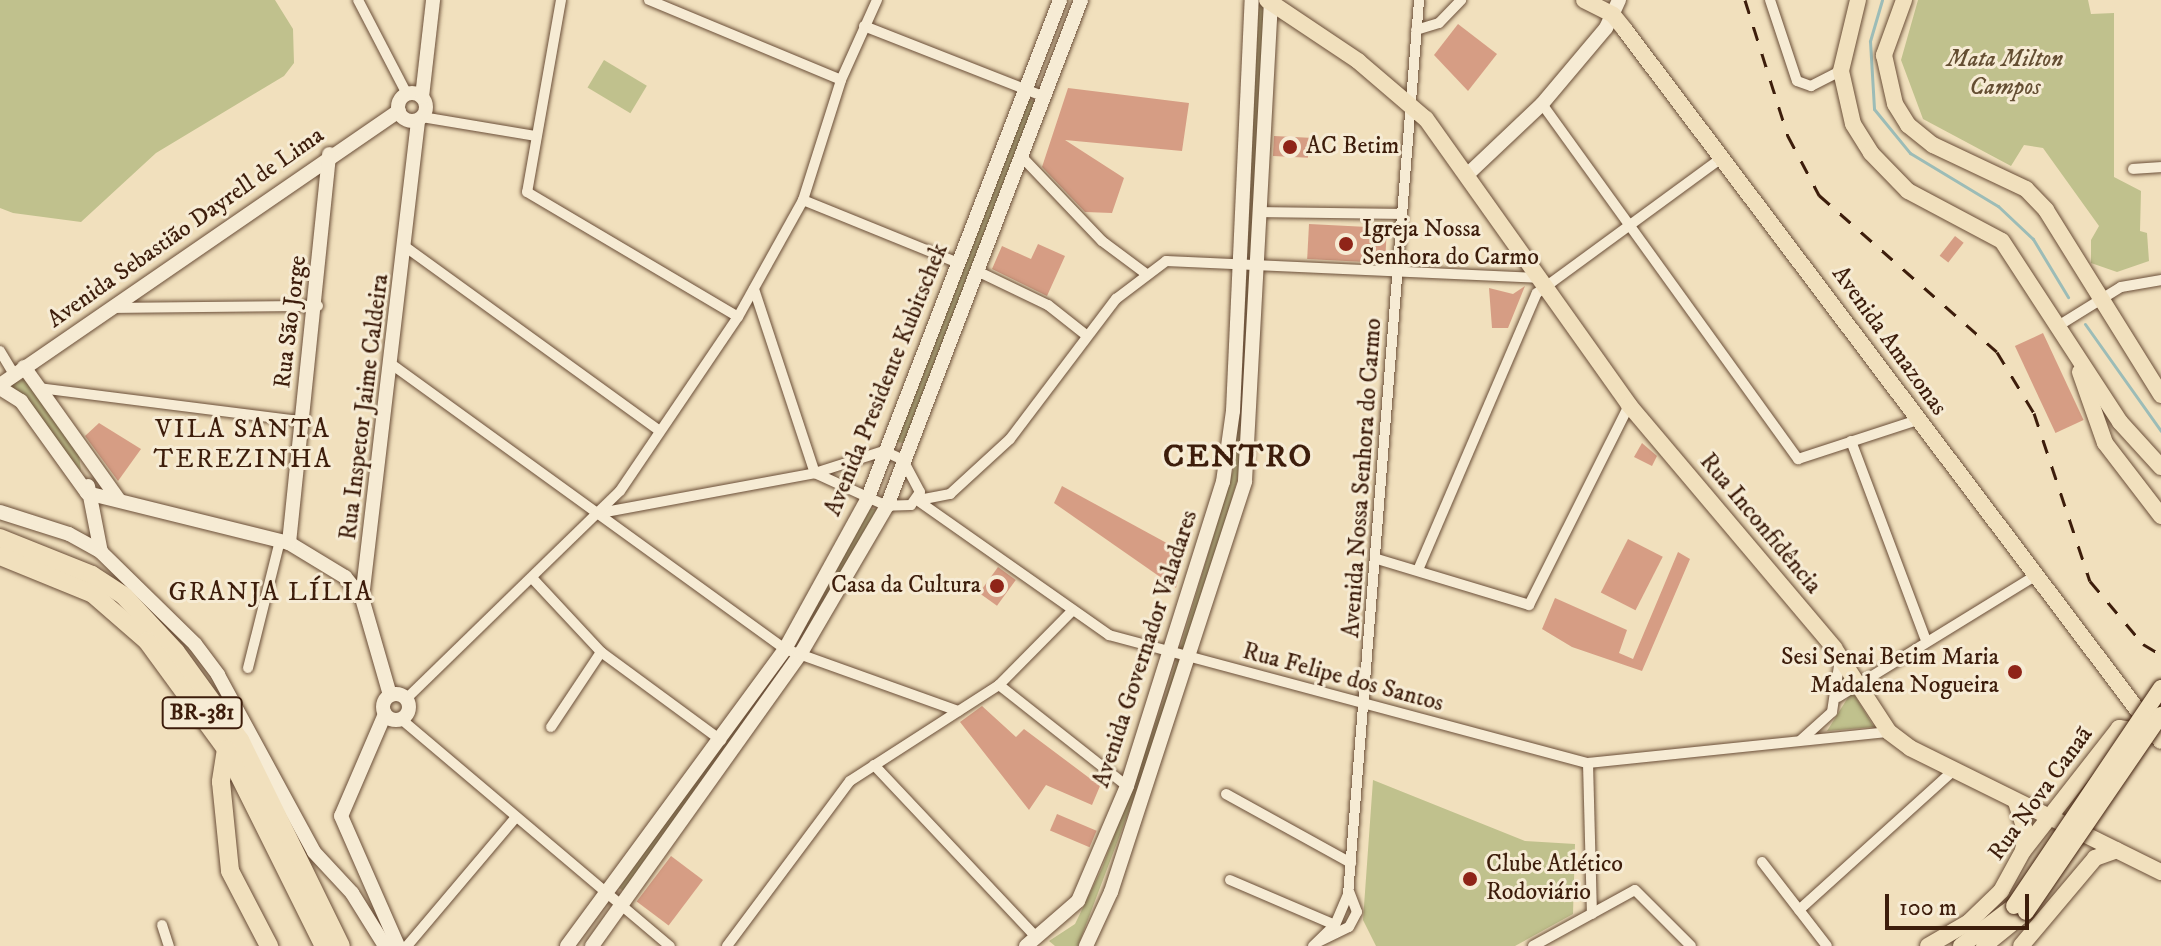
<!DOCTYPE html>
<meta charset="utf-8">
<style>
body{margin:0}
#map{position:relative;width:2161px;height:946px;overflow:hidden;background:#f1e0bd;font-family:"IM FELL DW Pica",serif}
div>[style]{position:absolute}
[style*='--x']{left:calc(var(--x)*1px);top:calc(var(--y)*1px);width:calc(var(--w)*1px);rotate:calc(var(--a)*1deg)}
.green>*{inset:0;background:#c0c18d;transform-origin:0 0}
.stream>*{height:3px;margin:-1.5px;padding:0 1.5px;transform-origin:1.5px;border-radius:1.5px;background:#9cbcb7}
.building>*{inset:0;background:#d69d84;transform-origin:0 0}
.roads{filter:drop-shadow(0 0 2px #6a4e38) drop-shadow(0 0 2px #6a4e38)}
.street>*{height:10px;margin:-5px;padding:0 5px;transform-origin:5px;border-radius:5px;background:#f6ebd4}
.secondary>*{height:14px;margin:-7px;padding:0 7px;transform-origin:7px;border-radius:7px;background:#f6ebd4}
.secondary>.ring{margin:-7px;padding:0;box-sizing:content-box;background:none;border:14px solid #f6ebd4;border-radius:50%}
.primary>*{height:16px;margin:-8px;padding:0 8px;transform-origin:8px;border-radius:8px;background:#f1e0bd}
.highway>*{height:18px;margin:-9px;padding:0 9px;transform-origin:9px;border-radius:9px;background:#f1e0bd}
.rail>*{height:3px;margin-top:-1.5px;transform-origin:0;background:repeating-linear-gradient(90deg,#3d1d0b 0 14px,transparent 0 28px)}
.bridges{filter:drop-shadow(0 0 2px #3d1d0b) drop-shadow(0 0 2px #3d1d0b)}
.primary-bridge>*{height:16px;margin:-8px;padding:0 8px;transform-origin:8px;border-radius:8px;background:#f1e0bd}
.dots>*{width:22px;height:22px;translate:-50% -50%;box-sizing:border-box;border:4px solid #f6ebd4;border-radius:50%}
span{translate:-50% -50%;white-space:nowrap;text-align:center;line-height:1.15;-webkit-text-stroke:6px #f6ebd4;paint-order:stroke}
.shield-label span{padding:2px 6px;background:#f6ebd4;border:2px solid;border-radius:6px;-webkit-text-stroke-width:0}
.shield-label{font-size:22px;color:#3d1d0b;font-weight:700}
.park-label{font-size:24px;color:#644e32;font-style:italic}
.poi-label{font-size:24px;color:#3d1d0b}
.left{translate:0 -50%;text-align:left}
.right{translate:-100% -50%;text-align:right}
.street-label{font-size:24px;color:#3d1d0b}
.neighbourhood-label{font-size:26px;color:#3d1d0b;letter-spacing:2px}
.district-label{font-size:32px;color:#3d1d0b;font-weight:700;letter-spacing:2px}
.scale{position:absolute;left:1885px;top:894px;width:144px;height:36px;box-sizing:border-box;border:4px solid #3d1d0b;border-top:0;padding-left:10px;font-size:24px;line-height:28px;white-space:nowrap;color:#3d1d0b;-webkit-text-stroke:6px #f6ebd4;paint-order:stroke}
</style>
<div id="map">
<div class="green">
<i style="clip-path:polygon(0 0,275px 0,293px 29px,294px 63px,284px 76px,156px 153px,81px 222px,13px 213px,0 208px)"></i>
<i style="clip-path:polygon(1259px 0,1266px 0,1245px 437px,1237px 481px,1175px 689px,1078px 946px,1055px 946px,1049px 941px,1075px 924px,1102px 868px,1167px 692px,1235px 464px)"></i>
<i style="clip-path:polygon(1918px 0,2088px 0,2091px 14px,2114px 13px,2114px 177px,2141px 191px,2140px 231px,2147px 233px,2149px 261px,2117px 272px,2091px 263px,2091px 240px,2099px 226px,2043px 148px,2024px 145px,2011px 166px,1923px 119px,1901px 60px)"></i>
<i style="left:604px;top:60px;width:50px;height:32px;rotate:31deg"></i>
<i style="clip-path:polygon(1026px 99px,1037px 102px,905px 443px,895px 442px)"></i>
<i style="clip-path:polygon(24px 379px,79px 455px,81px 471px,9px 385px)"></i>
<i style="clip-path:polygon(869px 508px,879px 510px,804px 642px,797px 639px)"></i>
<i style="clip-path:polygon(787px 654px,794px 659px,630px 895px,619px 888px)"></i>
<i style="clip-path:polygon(1852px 691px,1874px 727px,1827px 731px)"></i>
<i style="clip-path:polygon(1373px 780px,1525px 841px,1575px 844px,1573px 914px,1515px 946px,1376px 946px,1363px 920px)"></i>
</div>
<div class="stream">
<i style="--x:1882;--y:0;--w:43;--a:106.3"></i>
<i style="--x:1870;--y:41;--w:68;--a:86.6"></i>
<i style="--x:1874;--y:109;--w:57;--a:50.7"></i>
<i style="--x:1910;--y:153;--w:103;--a:31.1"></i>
<i style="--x:1998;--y:206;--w:48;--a:43.3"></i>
<i style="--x:2033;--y:239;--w:68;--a:58.9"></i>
<i style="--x:2085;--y:324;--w:131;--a:54.6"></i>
</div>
<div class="building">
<i style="clip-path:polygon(1458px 24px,1497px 54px,1468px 91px,1434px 55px)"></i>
<i style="clip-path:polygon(1068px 88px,1189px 103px,1182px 151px,1065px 140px,1124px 178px,1112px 213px,1085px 212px,1042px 167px)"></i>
<i style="left:1274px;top:136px;width:35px;height:20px;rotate:3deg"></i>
<i style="left:1309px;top:224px;width:78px;height:35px;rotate:3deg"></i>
<i style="left:1955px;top:236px;width:11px;height:25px;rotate:38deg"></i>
<i style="clip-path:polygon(1038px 244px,1065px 256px,1047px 296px,992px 269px,1002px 246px,1031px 259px)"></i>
<i style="clip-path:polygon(1525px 286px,1508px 328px,1492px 328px,1489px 288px,1513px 294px)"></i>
<i style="left:2043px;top:333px;width:96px;height:31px;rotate:65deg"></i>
<i style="clip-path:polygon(99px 423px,141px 449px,118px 481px,85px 436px)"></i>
<i style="clip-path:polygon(1642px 443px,1657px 456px,1652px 466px,1634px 457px)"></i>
<i style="clip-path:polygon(1062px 486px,1185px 553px,1176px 588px,1054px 503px)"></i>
<i style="left:1628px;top:539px;width:39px;height:60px;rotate:27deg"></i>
<i style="clip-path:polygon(1678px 552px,1690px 559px,1642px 671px,1572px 647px,1542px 629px,1555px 598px,1627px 630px,1619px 653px,1633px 659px)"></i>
<i style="left:998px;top:567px;width:22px;height:32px;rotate:36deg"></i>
<i style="clip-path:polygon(982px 706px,1016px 737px,1024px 729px,1100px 786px,1092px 805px,1046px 785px,1029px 810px,960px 722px)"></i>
<i style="left:1057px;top:814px;width:43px;height:18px;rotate:23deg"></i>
<i style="left:671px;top:856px;width:40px;height:57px;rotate:37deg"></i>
</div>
<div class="roads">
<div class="street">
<i style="--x:358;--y:0;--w:106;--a:62.5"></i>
<i style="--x:561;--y:0;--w:195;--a:100"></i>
<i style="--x:527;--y:192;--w:245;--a:30.6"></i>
<i style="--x:649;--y:0;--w:208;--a:22.6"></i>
<i style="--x:1770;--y:0;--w:85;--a:71.6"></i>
<i style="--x:1797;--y:81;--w:15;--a:20"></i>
<i style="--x:1811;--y:86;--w:34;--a:-27"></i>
<i style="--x:864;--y:26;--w:194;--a:21.4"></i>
<i style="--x:1416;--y:30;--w:24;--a:-17"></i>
<i style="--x:1439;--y:23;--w:32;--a:-46"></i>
<i style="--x:1542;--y:104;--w:438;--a:54.2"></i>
<i style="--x:1798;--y:459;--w:125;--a:-18.1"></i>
<i style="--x:422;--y:117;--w:116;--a:9.5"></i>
<i style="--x:1022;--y:157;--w:116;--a:46.4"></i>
<i style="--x:1102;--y:241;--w:54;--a:36.7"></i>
<i style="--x:2133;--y:169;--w:28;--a:-4"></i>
<i style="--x:803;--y:200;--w:167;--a:22.1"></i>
<i style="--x:1259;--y:212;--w:142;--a:0.8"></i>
<i style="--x:407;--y:248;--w:310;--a:35.9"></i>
<i style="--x:977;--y:271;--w:79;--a:25.6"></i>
<i style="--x:1048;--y:305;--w:48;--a:38.3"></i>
<i style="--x:754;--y:289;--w:194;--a:71.7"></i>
<i style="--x:113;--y:308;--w:205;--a:-0.6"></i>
<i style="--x:2058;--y:326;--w:74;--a:-31.8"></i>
<i style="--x:2121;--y:287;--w:41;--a:-9.9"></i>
<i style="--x:0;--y:351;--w:27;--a:59"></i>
<i style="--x:394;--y:366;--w:483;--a:35.9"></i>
<i style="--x:785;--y:649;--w:184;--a:19.7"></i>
<i style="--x:39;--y:388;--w:263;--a:7.2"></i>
<i style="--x:1851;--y:441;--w:210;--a:69.4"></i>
<i style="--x:917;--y:500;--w:235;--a:35.1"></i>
<i style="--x:1109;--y:635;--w:496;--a:15"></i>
<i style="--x:1588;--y:763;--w:303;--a:-5.9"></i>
<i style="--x:919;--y:500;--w:32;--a:-11"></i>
<i style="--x:950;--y:494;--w:81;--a:-42.5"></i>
<i style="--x:1010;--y:439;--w:176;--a:-52.9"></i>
<i style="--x:1116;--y:299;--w:63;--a:-37.2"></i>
<i style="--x:1166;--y:261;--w:372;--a:2.6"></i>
<i style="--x:600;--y:513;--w:219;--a:-10.5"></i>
<i style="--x:815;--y:473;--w:72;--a:-17.7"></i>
<i style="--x:884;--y:451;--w:21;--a:25"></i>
<i style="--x:903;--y:460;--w:36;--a:62"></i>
<i style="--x:920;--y:492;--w:16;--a:125"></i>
<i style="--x:911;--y:505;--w:24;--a:178"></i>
<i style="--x:887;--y:506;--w:79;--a:-155.4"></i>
<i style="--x:1377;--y:559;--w:159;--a:16.8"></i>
<i style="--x:1529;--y:605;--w:224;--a:-63.4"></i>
<i style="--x:1418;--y:570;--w:301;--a:-66.8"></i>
<i style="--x:1537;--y:293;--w:230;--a:-36.2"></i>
<i style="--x:533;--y:579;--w:100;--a:47"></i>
<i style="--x:601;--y:652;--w:149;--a:36.3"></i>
<i style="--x:248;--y:668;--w:131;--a:-75.9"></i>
<i style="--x:999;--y:685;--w:163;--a:38.3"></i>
<i style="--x:1838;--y:697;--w:233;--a:-31.6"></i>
<i style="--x:406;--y:699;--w:298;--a:-44.2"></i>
<i style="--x:620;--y:491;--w:210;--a:-55.9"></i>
<i style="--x:738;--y:317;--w:134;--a:-60.9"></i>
<i style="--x:803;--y:200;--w:126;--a:-72.4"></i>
<i style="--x:841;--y:80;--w:88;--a:-65.8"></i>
<i style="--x:401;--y:719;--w:352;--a:40.2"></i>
<i style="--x:551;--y:727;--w:90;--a:-56.3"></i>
<i style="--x:1801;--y:740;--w:42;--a:-42.1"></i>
<i style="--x:1832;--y:712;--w:54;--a:-81.4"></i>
<i style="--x:1588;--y:763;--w:151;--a:88.5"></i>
<i style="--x:874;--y:765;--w:238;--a:46.7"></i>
<i style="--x:1226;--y:794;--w:143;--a:28.9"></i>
<i style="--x:1762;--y:862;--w:106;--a:52.3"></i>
<i style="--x:1230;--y:880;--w:114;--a:23.2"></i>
<i style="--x:1799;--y:910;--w:207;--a:-42.1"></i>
<i style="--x:162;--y:925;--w:22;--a:72"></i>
<i style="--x:1320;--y:941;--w:32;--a:-26"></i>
<i style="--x:1349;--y:927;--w:17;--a:-62"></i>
<i style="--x:1357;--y:912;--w:22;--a:-111"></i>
<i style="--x:407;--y:946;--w:169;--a:-49.8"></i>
<i style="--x:727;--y:946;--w:206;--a:-53.3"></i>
<i style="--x:850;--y:781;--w:177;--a:-32.8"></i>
<i style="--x:999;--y:685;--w:105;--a:-45.4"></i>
<i style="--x:1313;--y:946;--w:30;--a:-44"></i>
<i style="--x:1335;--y:925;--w:33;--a:-67"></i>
<i style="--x:1348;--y:895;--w:898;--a:-85.46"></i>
<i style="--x:1533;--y:946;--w:116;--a:-28.8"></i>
<i style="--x:1635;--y:890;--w:79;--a:45"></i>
</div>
<div class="secondary">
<i class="ring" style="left:398px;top:93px;width:14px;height:14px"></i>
<i style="--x:422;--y:97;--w:98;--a:-83.5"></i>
<i style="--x:1468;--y:174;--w:102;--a:-43.4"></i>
<i style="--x:1542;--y:104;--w:99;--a:-49.9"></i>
<i style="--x:1606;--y:28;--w:31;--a:-65"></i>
<i style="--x:24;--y:367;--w:163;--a:54.5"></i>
<i style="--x:0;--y:385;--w:484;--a:-34.5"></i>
<i style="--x:0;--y:388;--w:25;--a:32"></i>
<i style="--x:21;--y:401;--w:113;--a:54.3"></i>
<i style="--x:88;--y:486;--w:67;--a:78.9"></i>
<i style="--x:87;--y:493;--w:208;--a:13.9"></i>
<i style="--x:289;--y:543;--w:66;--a:31.3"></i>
<i style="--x:345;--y:577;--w:27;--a:51"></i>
<i style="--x:0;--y:512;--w:72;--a:17.7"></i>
<i style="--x:69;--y:534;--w:37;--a:29"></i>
<i style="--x:101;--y:552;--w:132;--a:44.4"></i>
<i style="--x:195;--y:644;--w:39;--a:53"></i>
<i style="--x:218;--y:675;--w:201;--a:61.5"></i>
<i style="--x:314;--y:852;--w:56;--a:47.2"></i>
<i style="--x:352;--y:893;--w:62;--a:58.1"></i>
<i style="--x:289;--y:543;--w:391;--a:-84.1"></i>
<i class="ring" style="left:383px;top:694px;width:12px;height:12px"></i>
<i style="--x:390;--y:695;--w:101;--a:-106.1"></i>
<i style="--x:362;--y:598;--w:481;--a:-83.3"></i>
<i style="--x:385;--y:714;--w:111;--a:113.3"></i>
<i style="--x:341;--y:816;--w:142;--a:66.3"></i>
<i style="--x:567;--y:946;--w:368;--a:-53.7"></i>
<i style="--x:785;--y:649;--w:170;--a:-61.2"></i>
<i style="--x:867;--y:500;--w:536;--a:-68.89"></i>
<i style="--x:592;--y:946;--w:360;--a:-54.5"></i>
<i style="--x:801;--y:653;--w:170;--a:-59.7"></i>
<i style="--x:887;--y:506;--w:542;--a:-69.02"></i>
<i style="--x:1026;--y:946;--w:69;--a:-40.9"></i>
<i style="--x:1078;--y:901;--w:125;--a:-66.9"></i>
<i style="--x:1127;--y:786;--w:319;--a:-72.5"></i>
<i style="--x:1223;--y:482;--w:72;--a:-82"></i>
<i style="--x:1233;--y:411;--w:411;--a:-87.4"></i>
<i style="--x:1086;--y:946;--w:60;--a:-65.2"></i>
<i style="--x:1111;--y:892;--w:432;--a:-71.9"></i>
<i style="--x:1245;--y:481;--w:482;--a:-86.9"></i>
</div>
<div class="primary">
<i style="--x:1267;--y:0;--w:110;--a:33.8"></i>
<i style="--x:1358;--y:61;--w:89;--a:40.5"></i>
<i style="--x:1426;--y:119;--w:351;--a:54.6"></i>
<i style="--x:1629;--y:405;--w:318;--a:49.8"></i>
<i style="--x:1834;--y:648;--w:100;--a:56.8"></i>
<i style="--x:1889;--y:732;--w:26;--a:37"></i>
<i style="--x:1910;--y:748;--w:280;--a:26.3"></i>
<i style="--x:1584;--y:0;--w:33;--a:27"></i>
<i style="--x:1613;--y:15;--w:19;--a:51"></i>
<i style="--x:1625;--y:30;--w:890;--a:52.99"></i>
<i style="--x:1858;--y:0;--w:73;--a:103.5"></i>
<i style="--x:1841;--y:71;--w:54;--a:77.2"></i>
<i style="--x:1853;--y:124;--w:34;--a:58"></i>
<i style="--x:1871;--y:153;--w:53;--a:45.8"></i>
<i style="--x:1908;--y:191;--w:106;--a:28"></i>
<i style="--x:2002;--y:241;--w:216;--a:56.9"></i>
<i style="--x:2120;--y:422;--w:61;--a:47.7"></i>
<i style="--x:1904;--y:0;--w:59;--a:110"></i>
<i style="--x:1884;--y:55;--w:50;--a:77.3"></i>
<i style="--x:1895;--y:104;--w:25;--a:58"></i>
<i style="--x:1908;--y:125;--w:32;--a:39"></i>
<i style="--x:1933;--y:145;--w:103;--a:25.3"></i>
<i style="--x:2026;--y:189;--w:29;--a:46"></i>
<i style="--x:2046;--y:210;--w:218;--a:58.1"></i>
<i style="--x:2080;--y:372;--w:75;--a:70.6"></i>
<i style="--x:2105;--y:443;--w:92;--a:52.5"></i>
<i style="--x:2016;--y:802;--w:32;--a:72"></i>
<i style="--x:2026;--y:832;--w:18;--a:99"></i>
<i style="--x:1928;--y:946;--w:48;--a:-30.3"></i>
<i style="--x:1969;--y:922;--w:45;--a:-44.1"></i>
<i style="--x:2001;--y:891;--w:46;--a:-61.2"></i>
<i style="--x:2023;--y:851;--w:156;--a:-52"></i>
<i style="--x:2119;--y:728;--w:24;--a:9"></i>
<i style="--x:1961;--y:946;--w:66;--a:-37"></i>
<i style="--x:1984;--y:946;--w:54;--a:-39"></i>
<i style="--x:2021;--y:946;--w:115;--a:-49.9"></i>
<i style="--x:2095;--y:858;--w:23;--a:-20"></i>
</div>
<div class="highway">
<i style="--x:0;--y:538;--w:99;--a:21.9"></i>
<i style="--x:92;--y:575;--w:38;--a:33"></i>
<i style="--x:124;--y:596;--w:76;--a:47.1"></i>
<i style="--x:176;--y:652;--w:109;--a:54"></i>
<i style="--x:240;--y:740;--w:229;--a:63.9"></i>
<i style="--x:0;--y:556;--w:100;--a:22.2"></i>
<i style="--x:93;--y:594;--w:72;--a:41"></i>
<i style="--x:147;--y:641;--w:134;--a:53.8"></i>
<i style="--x:226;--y:749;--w:220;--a:63.6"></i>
<i style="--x:226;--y:749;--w:33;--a:99"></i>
<i style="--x:221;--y:782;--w:89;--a:84.2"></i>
<i style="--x:230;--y:871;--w:85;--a:62.5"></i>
</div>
</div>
<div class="rail">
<i style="--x:1745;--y:0;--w:143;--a:72.5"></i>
<i style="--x:1788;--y:136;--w:67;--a:62.3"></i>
<i style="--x:1819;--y:195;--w:237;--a:41.4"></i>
<i style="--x:1997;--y:352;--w:71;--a:58.8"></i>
<i style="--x:2034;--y:413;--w:177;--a:71.6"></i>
<i style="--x:2090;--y:581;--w:82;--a:49.9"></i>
<i style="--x:2143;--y:644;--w:21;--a:31"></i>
</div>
<div class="bridges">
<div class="primary-bridge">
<i style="--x:2014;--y:906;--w:263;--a:-56"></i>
<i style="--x:2026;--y:912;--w:239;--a:-55.6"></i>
</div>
</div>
<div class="dots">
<i style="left:1290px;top:147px;background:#8f2418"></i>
<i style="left:1346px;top:244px;background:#8f2418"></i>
<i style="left:997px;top:586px;background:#8f2418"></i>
<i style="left:2015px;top:672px;background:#8f2418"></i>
<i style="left:1470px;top:879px;background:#8f2418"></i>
</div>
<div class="shield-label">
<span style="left:202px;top:713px">BR-381</span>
</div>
<div class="park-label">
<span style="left:2005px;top:74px">Mata Milton<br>Campos</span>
</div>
<div class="poi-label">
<span class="left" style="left:1306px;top:147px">AC Betim</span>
<span class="left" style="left:1362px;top:244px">Igreja Nossa<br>Senhora do Carmo</span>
<span class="right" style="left:981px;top:586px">Casa da Cultura</span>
<span class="right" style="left:1999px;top:672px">Sesi Senai Betim Maria<br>Madalena Nogueira</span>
<span class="left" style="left:1486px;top:879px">Clube Atlético<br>Rodoviário</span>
</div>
<div class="street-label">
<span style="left:186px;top:228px;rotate:-35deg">Avenida Sebastião Dayrell de Lima</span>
<span style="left:291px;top:322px;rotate:-83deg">Rua São Jorge</span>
<span style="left:1889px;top:341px;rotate:54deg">Avenida Amazonas</span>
<span style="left:887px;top:380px;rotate:-68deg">Avenida Presidente Kubitschek</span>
<span style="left:365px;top:407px;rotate:-83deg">Rua Inspetor Jaime Caldeira</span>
<span style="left:1363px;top:478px;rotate:-86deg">Avenida Nossa Senhora do Carmo</span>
<span style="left:1760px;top:524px;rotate:50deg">Rua Inconfidência</span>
<span style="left:1146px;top:649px;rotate:-72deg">Avenida Governador Valadares</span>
<span style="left:1343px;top:678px;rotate:15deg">Rua Felipe dos Santos</span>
<span style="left:2041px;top:794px;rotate:-54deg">Rua Nova Canaã</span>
</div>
<div class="neighbourhood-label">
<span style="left:243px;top:445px">VILA SANTA<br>TEREZINHA</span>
<span style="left:271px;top:593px">GRANJA LÍLIA</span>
</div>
<div class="district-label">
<span style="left:1238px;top:457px">CENTRO</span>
</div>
<div class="scale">100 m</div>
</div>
